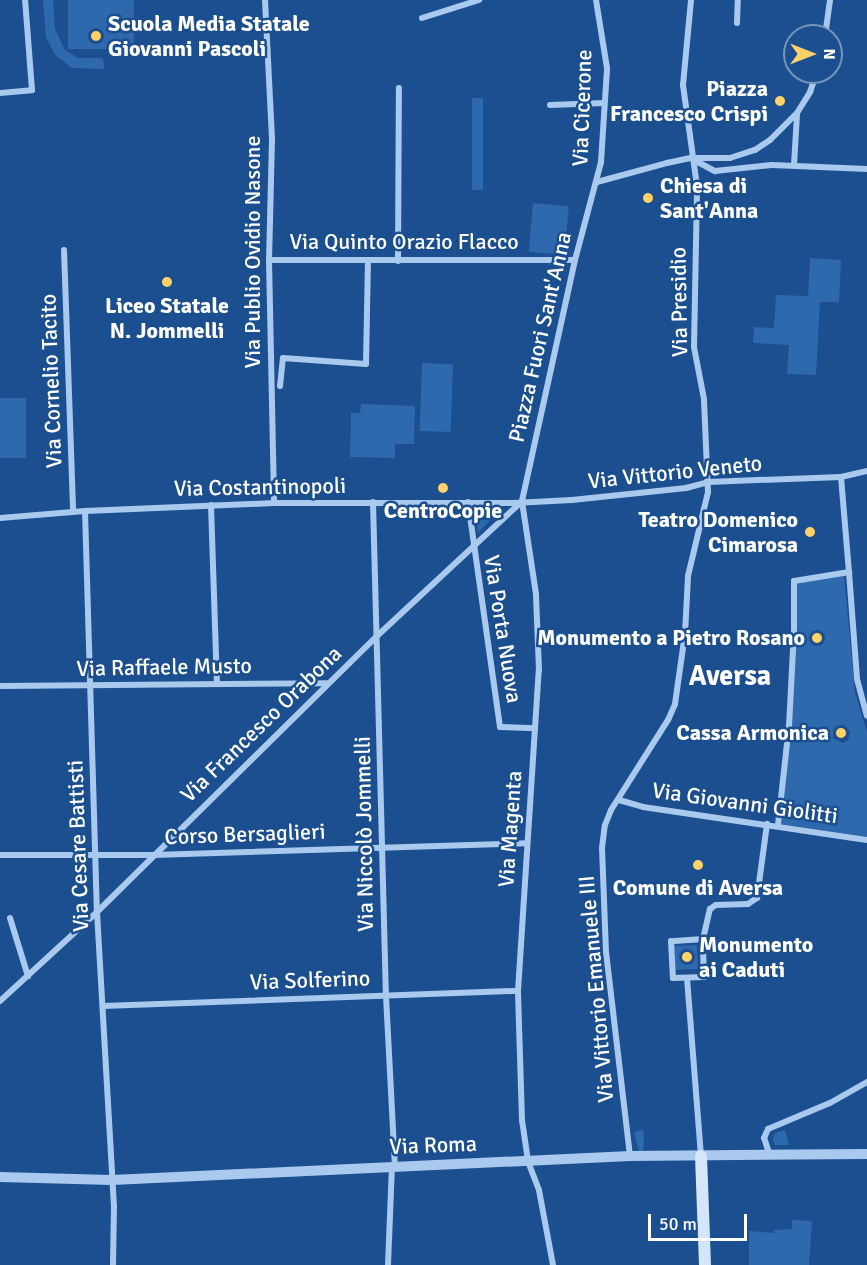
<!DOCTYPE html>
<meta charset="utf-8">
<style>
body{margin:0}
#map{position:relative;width:867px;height:1265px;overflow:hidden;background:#1b4f8f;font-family:Signika,sans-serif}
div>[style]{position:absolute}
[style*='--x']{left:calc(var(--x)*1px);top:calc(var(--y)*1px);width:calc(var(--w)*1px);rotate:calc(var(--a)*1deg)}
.green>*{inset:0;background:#2e69ad;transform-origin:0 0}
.minor>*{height:6px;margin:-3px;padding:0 3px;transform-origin:3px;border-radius:3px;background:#a9c9ee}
.tertiary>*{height:10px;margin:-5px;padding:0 5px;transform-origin:5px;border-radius:5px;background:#a9c9ee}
.secondary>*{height:12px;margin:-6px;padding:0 6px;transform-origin:6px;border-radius:6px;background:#d6e6fa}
.dots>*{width:16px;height:16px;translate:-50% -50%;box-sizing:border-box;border:3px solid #1b4f8f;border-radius:50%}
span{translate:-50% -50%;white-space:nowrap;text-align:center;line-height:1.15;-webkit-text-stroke:5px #1b4f8f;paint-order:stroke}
.poi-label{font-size:22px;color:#fff;font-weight:700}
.left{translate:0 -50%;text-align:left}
.right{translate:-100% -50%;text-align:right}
.street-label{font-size:22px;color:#fff}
.district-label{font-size:28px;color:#fff;font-weight:700}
.north{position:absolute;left:783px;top:24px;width:60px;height:60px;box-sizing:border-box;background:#1b4f8f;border:2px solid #7695bc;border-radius:50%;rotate:90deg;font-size:16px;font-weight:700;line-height:24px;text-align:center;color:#fff}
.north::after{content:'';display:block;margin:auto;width:21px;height:27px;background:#ffd166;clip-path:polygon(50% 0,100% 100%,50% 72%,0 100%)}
.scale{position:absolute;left:648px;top:1214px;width:99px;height:27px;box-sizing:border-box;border:3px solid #fff;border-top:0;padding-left:8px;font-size:18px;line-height:21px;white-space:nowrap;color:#fff;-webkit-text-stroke:4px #1b4f8f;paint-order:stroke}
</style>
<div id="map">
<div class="green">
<i style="clip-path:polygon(43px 0,53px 0,55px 29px,65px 50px,78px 58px,103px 58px,104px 69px,72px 68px,55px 55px,46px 37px)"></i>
<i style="left:68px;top:0;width:66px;height:49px"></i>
<i style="left:472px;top:98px;width:11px;height:92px"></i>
<i style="left:533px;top:203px;width:36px;height:49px;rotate:5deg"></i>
<i style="clip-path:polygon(810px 258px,841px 260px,839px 302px,820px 302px,816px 375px,787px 374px,789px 345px,753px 343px,754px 327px,774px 328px,776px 295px,808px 296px)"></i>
<i style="left:422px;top:363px;width:31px;height:68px;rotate:2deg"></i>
<i style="left:0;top:398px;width:26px;height:60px"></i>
<i style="clip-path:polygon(361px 404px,415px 406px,414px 444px,395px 444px,395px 458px,350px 457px,351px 413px,360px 413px)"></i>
<i style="clip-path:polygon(474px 508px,496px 514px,478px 533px)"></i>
<i style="clip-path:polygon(evenodd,844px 575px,855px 693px,867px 732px,867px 837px,781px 824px,796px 583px,844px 575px,838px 726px,844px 726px,850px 732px,848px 740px,843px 743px,833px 738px,833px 730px,838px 726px)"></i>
<i style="left:697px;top:945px;width:24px;height:23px;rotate:88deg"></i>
<i style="clip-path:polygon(643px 1130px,644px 1138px,643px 1152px,639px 1151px,634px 1132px)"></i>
<i style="clip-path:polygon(785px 1130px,789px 1145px,775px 1145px,773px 1140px,775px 1133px)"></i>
<i style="clip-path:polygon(792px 1220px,812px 1221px,809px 1265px,749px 1265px,749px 1231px,774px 1233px,774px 1230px,792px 1229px)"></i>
</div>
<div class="minor">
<i style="--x:265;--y:0;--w:139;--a:87.1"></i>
<i style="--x:272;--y:139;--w:121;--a:91.4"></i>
<i style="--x:269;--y:260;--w:243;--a:88.8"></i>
<i style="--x:422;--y:18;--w:60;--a:-17.5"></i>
<i style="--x:737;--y:23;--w:23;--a:-88"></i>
<i style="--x:825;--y:36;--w:36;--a:-82"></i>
<i style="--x:0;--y:93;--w:32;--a:-5"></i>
<i style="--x:32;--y:90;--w:90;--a:-94.4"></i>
<i style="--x:550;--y:105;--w:54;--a:-2.1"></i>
<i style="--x:694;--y:160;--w:24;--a:28"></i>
<i style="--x:715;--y:171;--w:57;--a:-6"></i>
<i style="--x:772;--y:165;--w:95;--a:2.4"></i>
<i style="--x:794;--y:165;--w:51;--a:-86.6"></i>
<i style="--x:597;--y:182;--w:73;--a:-15.2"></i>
<i style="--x:667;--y:163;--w:25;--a:-12"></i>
<i style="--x:691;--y:158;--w:39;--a:0"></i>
<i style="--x:730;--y:158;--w:26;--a:-18"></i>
<i style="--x:755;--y:150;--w:18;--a:-34"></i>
<i style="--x:770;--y:140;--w:38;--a:-45"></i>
<i style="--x:797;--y:113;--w:25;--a:-58"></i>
<i style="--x:810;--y:92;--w:21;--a:-71"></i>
<i style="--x:64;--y:250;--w:261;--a:88"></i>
<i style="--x:269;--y:260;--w:306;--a:0"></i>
<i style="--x:398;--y:261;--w:173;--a:-89.7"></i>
<i style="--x:280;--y:386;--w:28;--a:-84"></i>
<i style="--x:283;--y:358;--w:83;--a:4.1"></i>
<i style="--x:366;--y:364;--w:103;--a:-88.9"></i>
<i style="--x:841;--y:477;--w:95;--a:85.2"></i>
<i style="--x:373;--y:502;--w:494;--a:88.5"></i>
<i style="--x:386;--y:996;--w:170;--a:87"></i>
<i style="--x:468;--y:502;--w:227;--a:81.9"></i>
<i style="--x:500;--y:727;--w:35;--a:2"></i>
<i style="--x:211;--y:505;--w:179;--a:88.1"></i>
<i style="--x:85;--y:511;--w:401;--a:88.3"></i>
<i style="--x:97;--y:912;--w:294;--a:86.7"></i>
<i style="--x:114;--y:1206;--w:59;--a:91"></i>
<i style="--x:0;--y:518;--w:85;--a:-4.7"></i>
<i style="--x:85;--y:511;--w:189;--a:-2.4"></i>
<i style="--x:274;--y:503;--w:240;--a:0"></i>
<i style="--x:514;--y:503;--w:58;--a:-3"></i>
<i style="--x:572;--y:500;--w:115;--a:-6"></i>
<i style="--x:686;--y:488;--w:23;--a:-15"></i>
<i style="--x:708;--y:482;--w:133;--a:-2.2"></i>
<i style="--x:841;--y:477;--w:27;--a:-13"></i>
<i style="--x:0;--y:686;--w:327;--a:-0.5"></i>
<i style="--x:619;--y:800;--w:25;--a:16"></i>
<i style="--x:643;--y:807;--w:226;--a:8.4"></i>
<i style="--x:778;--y:825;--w:100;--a:-83.7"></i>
<i style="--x:789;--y:726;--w:97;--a:-87"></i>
<i style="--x:794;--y:629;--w:48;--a:-90"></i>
<i style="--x:794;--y:581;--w:56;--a:-9.3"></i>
<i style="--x:849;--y:572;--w:107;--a:85.7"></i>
<i style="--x:857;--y:679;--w:38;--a:75"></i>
<i style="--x:0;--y:855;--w:153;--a:0"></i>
<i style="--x:153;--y:855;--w:374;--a:-1.8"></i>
<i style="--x:10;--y:918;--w:61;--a:72.8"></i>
<i style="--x:703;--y:939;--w:32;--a:176"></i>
<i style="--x:671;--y:941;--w:37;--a:87"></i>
<i style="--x:673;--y:978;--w:31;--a:-2"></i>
<i style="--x:704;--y:977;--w:38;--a:-92"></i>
<i style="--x:703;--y:939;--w:31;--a:-77"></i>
<i style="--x:710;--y:909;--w:7;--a:-34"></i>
<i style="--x:716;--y:905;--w:32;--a:-2"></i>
<i style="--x:748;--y:904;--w:11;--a:-34"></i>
<i style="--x:757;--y:898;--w:75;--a:-82.3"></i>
<i style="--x:687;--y:978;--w:179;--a:85.5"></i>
<i style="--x:0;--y:1001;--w:132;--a:-42.5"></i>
<i style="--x:97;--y:912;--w:393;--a:-44.6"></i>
<i style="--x:377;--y:636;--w:194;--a:-42.9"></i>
<i style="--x:103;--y:1006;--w:415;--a:-2.1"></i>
<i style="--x:769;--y:1153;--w:16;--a:-108"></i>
<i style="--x:764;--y:1138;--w:10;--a:-66"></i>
<i style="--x:768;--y:1129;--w:67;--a:-22.8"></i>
<i style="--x:830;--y:1103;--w:43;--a:-29.6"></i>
<i style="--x:630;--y:1156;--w:205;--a:-96.7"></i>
<i style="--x:606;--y:952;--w:104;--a:-92.2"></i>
<i style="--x:602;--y:848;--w:23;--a:-83"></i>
<i style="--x:605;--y:825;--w:16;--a:-68"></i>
<i style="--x:611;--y:810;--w:107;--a:-57.7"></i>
<i style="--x:668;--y:720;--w:17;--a:-66"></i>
<i style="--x:675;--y:704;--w:71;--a:-81.9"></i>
<i style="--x:685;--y:634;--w:58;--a:-87"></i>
<i style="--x:688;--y:576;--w:86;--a:-76.6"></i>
<i style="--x:708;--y:492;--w:93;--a:-92.5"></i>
<i style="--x:704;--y:399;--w:53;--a:-100.9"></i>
<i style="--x:694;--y:347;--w:161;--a:-88.9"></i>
<i style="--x:697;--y:186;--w:102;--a:-97.9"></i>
<i style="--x:683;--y:85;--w:85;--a:-84.6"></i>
<i style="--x:388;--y:1265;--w:99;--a:-87.7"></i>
<i style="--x:553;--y:1265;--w:76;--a:-100.6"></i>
<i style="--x:539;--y:1190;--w:31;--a:-111"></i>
<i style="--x:528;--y:1161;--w:41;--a:-98.3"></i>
<i style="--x:522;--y:1120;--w:129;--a:-91.8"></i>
<i style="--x:518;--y:991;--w:322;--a:-86.3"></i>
<i style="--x:539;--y:670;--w:76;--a:-92.3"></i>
<i style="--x:536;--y:594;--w:94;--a:-98.6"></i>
<i style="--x:522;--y:501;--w:247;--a:-77.6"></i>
<i style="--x:575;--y:260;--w:101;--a:-75.1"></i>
<i style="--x:601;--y:162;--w:94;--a:-86.3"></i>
<i style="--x:607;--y:68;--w:69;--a:-99.2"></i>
</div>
<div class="tertiary">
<i style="--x:0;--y:1177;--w:112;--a:1.5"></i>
<i style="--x:112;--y:1180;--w:519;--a:-2.65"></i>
<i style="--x:630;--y:1156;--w:237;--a:-0.5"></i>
</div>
<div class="secondary">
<i style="--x:701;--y:1156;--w:109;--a:87.9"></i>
</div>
<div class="dots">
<i style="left:96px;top:36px;background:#ffd166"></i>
<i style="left:780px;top:101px;background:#ffd166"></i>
<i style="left:648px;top:198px;background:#ffd166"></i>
<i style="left:167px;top:282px;background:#ffd166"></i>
<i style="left:443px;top:488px;background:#ffd166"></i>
<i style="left:810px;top:532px;background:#ffd166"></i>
<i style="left:817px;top:638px;background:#ffd166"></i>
<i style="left:841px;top:733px;background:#ffd166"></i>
<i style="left:698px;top:865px;background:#ffd166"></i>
<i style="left:687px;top:957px;background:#ffd166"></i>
</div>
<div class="poi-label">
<span class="left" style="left:108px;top:36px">Scuola Media Statale<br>Giovanni Pascoli</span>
<span class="right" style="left:768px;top:101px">Piazza<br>Francesco Crispi</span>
<span class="left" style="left:660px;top:198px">Chiesa di<br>Sant'Anna</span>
<span style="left:167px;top:318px">Liceo Statale<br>N. Jommelli</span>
<span style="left:443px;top:511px">CentroCopie</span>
<span class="right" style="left:798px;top:532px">Teatro Domenico<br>Cimarosa</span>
<span class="right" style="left:805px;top:638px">Monumento a Pietro Rosano</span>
<span class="right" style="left:829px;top:733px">Cassa Armonica</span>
<span style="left:698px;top:888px">Comune di Aversa</span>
<span class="left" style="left:699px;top:957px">Monumento<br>ai Caduti</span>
</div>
<div class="street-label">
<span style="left:582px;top:108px;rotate:-88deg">Via Cicerone</span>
<span style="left:404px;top:242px">Via Quinto Orazio Flacco</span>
<span style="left:253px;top:252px;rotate:-90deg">Via Publio Ovidio Nasone</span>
<span style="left:679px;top:302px;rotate:-91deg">Via Presidio</span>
<span style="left:540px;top:337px;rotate:-77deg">Piazza Fuori Sant'Anna</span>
<span style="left:51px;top:381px;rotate:-92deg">Via Cornelio Tacito</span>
<span style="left:675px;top:472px;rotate:-6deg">Via Vittorio Veneto</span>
<span style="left:260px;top:487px;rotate:-1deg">Via Costantinopoli</span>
<span style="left:503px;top:629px;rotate:81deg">Via Porta Nuova</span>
<span style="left:164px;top:667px;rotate:-1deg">Via Raffaele Musto</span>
<span style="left:261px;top:724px;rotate:-44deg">Via Francesco Orabona</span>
<span style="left:745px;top:803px;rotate:8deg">Via Giovanni Giolitti</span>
<span style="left:510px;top:829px;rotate:-86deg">Via Magenta</span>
<span style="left:245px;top:834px;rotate:-2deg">Corso Bersaglieri</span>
<span style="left:364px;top:834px;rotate:-91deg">Via Niccolò Jommelli</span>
<span style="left:78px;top:846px;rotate:-92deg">Via Cesare Battisti</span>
<span style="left:310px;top:980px;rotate:-2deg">Via Solferino</span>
<span style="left:596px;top:989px;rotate:-95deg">Via Vittorio Emanuele III</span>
<span style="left:433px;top:1145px;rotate:-2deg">Via Roma</span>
</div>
<div class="district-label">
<span style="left:730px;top:676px">Aversa</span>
</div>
<div class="north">N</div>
<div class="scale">50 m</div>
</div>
